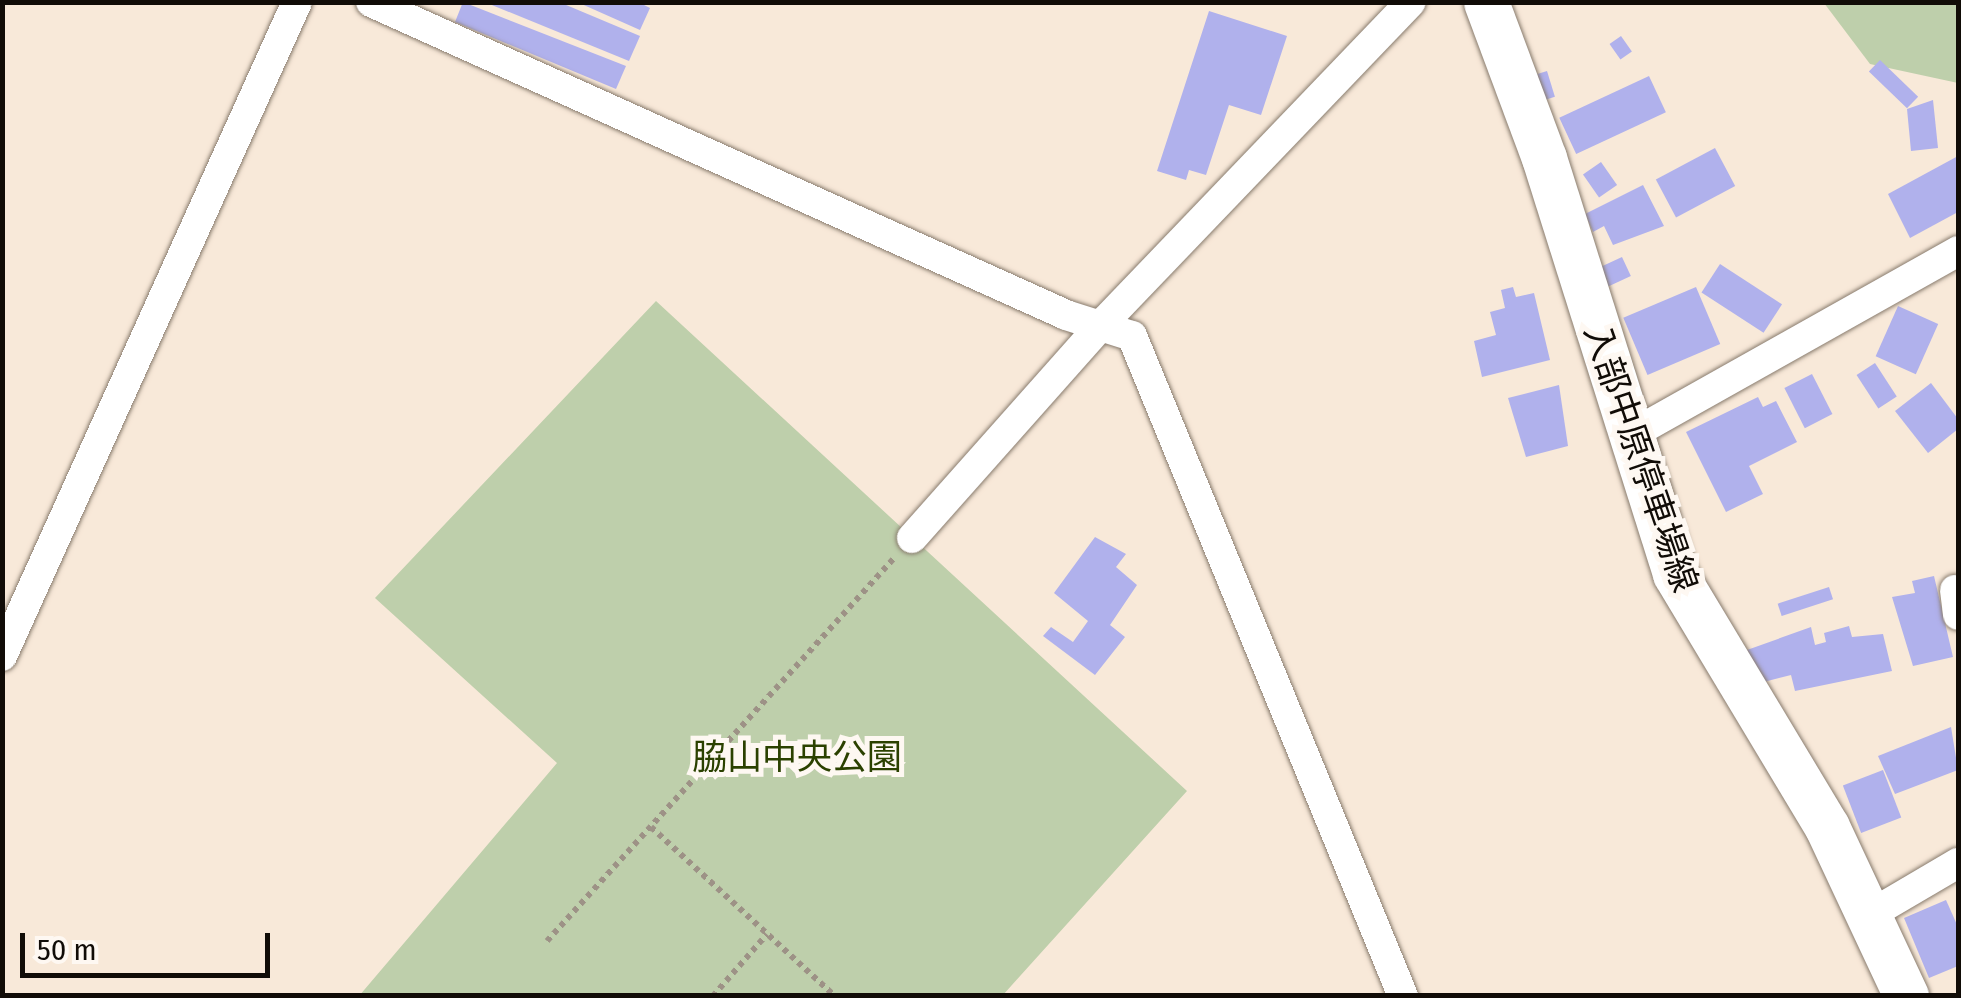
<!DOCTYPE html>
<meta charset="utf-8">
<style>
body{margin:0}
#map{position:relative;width:1961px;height:998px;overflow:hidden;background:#f8e9d9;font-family:"Fira Sans Condensed","Noto Sans JP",sans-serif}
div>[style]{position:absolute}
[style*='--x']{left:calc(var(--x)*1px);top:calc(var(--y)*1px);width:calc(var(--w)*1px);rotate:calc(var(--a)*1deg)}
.green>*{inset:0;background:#becfab}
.building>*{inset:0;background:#b0b1ec;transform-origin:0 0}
.path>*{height:6px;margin-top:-3px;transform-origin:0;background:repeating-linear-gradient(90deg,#9d9286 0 5px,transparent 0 10px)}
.roads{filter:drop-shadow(0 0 2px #887b6d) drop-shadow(0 0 2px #887b6d)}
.minor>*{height:30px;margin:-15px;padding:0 15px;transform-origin:15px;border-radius:15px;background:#fff}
.secondary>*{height:45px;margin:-22.5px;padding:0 22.5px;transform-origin:22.5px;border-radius:22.5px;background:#fff}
span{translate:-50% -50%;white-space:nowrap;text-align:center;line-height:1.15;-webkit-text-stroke:10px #fef8f2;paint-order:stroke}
.street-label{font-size:35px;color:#110c07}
.park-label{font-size:35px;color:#2b4100}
.frame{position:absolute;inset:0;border:5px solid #110c07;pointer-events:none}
.scale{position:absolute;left:20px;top:933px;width:250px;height:45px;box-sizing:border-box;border:5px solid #110c07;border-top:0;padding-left:12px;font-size:30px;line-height:35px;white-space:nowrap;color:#110c07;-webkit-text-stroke:8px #fef8f2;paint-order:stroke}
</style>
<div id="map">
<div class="green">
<i style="clip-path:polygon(1824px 3px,1958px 3px,1958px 83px,1870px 64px)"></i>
<i style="clip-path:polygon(656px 301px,1187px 791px,1003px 995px,359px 996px,557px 763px,375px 598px)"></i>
</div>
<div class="building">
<i style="clip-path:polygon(463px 2px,626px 66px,616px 89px,455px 22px)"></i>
<i style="clip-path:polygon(559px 2px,640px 36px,629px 61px,487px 3px)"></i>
<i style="clip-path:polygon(577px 2px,638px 2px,650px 8px,640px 30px)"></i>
<i style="clip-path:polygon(1209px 11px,1287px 36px,1261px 115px,1229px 105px,1206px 175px,1189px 170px,1186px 180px,1157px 171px)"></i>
<i style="left:1621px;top:36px;width:19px;height:14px;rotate:55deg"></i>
<i style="left:1880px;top:60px;width:53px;height:16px;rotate:44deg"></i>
<i style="left:1547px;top:71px;width:27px;height:15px;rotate:73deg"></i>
<i style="left:1649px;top:76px;width:40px;height:99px;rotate:65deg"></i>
<i style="clip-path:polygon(1933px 100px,1938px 148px,1911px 151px,1907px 109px)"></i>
<i style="left:1715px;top:148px;width:43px;height:67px;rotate:62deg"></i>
<i style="clip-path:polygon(1958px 156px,1958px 212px,1910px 238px,1888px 194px)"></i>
<i style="left:1601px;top:162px;width:28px;height:22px;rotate:55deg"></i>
<i style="clip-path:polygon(1643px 185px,1664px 226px,1613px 245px,1604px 226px,1593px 232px,1585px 214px)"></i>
<i style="left:1622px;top:257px;width:21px;height:25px;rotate:65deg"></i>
<i style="left:1720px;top:264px;width:74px;height:34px;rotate:33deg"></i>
<i style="clip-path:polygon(1513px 287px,1516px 297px,1534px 293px,1550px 360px,1482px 377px,1474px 341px,1496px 335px,1490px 312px,1505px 308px,1501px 290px)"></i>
<i style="left:1696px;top:287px;width:62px;height:79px;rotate:67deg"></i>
<i style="left:1898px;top:306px;width:44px;height:55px;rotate:24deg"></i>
<i style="left:1875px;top:363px;width:40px;height:22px;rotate:57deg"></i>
<i style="left:1812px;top:374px;width:45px;height:31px;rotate:63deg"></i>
<i style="clip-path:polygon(1931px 383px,1958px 419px,1958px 429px,1928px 453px,1895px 411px)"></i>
<i style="clip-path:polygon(1559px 385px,1568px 446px,1526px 457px,1508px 398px)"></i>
<i style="clip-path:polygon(1758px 397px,1763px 407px,1776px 401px,1797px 442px,1749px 466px,1763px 494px,1726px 512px,1686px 432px)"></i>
<i style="clip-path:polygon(1095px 537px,1126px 554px,1116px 567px,1137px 585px,1110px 625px,1125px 637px,1095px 675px,1043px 636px,1051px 627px,1073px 642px,1088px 621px,1054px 593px)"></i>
<i style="clip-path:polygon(1934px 576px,1953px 657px,1913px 666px,1892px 597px,1915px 593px,1912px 581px)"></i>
<i style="left:1829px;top:587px;width:13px;height:54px;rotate:72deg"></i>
<i style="clip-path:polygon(1849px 626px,1852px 637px,1883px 634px,1892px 671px,1795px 691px,1791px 675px,1756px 684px,1747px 650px,1811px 627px,1815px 645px,1826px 642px,1824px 633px)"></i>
<i style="clip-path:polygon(1951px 727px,1958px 770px,1895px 794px,1878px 756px)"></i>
<i style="left:1883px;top:770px;width:51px;height:43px;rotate:69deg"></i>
<i style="clip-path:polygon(1946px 900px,1958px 927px,1958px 966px,1929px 978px,1904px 918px)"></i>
</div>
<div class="path">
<i style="--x:651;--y:827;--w:250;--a:42.6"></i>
<i style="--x:547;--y:941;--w:518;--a:-47.82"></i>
<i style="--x:713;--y:996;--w:82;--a:-48.9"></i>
</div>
<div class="roads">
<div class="minor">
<i style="--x:371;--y:2;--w:762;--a:24.24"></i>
<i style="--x:1066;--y:315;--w:69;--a:17.7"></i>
<i style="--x:1132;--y:336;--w:713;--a:67.68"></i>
<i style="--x:1627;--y:437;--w:380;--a:-29.3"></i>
<i style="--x:912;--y:538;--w:289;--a:-48.4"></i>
<i style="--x:1104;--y:322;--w:443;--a:-46.2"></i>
<i style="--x:1955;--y:590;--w:25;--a:83"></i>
<i style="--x:2;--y:656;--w:717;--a:-65.72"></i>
<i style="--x:1871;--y:914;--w:101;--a:-30.4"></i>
</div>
<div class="secondary">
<i style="--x:1486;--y:2;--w:166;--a:69.6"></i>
<i style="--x:1544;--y:158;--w:436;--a:72.5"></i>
<i style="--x:1675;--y:574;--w:295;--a:59"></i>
<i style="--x:1827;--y:827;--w:187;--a:64.9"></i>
</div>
</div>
<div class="street-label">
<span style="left:1641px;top:458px;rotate:71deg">入部中原停車場線</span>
</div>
<div class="park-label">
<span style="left:797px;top:757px">脇山中央公園</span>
</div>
<div class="frame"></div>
<div class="scale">50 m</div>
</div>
